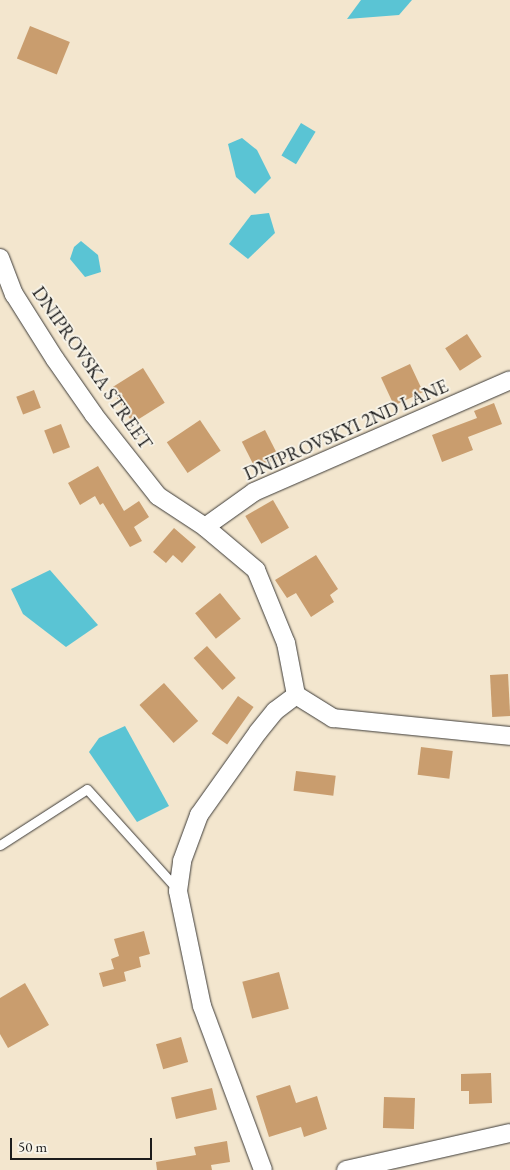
<!DOCTYPE html>
<style>
body{margin:0}
#map{position:relative;width:510px;height:1170px;overflow:hidden;background:#f3e6ce;font-family:"EB Garamond",serif}
div>[style]{position:absolute}
[style*='--x']{left:calc(var(--x)*1px);top:calc(var(--y)*1px);width:calc(var(--w)*1px);rotate:calc(var(--a)*1deg)}
.water>*{inset:0;background:#5ac4d4;transform-origin:0 0}
.building>*{inset:0;background:#c99d6e;transform-origin:0 0}
.roads{filter:drop-shadow(0 0 1px #3c3a37) drop-shadow(0 0 1px #3c3a37)}
.lane>*{height:9px;margin:-4.5px;padding:0 4.5px;transform-origin:4.5px;border-radius:4.5px;background:#fff}
.street>*{height:18px;margin:-9px;padding:0 9px;transform-origin:9px;border-radius:9px;background:#fff}
span{translate:-50% -50%;white-space:nowrap;text-align:center;line-height:1.15;-webkit-text-stroke:4px #f7f3e8;paint-order:stroke}
.street-label{font-size:19px;color:#1c1c1c}
.scale{position:absolute;left:10px;top:1138px;width:142px;height:22px;box-sizing:border-box;border:2px solid #1c1c1c;border-top:0;padding-left:6px;font-size:15px;line-height:18px;white-space:nowrap;color:#1c1c1c;-webkit-text-stroke:4px #f7f3e8;paint-order:stroke}
</style>
<div id="map">
<div class="water">
<i style="clip-path:polygon(361px 0,412px 0,399px 15px,347px 19px)"></i>
<i style="left:301px;top:123px;width:17px;height:38px;rotate:31deg"></i>
<i style="clip-path:polygon(242px 138px,257px 150px,271px 178px,255px 194px,236px 177px,228px 144px)"></i>
<i style="clip-path:polygon(269px 213px,275px 233px,248px 259px,229px 244px,251px 215px)"></i>
<i style="clip-path:polygon(81px 241px,98px 255px,101px 272px,85px 277px,70px 259px,74px 247px)"></i>
<i style="clip-path:polygon(50px 570px,98px 625px,66px 647px,23px 614px,11px 589px)"></i>
<i style="clip-path:polygon(125px 726px,169px 806px,137px 822px,89px 752px,99px 738px)"></i>
</div>
<div class="building">
<i style="left:30px;top:26px;width:43px;height:35px;rotate:22deg"></i>
<i style="left:467px;top:334px;width:27px;height:26px;rotate:57deg"></i>
<i style="left:410px;top:364px;width:31px;height:32px;rotate:65deg"></i>
<i style="left:143px;top:368px;width:41px;height:38px;rotate:58deg"></i>
<i style="left:34px;top:390px;width:19px;height:19px;rotate:69deg"></i>
<i style="clip-path:polygon(494px 403px,502px 424px,468px 437px,473px 450px,442px 462px,432px 435px,477px 418px,474px 411px)"></i>
<i style="left:200px;top:420px;width:37px;height:40px;rotate:56deg"></i>
<i style="left:61px;top:424px;width:25px;height:18px;rotate:69deg"></i>
<i style="left:265px;top:430px;width:31px;height:26px;rotate:63deg"></i>
<i style="clip-path:polygon(98px 466px,124px 511px,139px 501px,149px 517px,134px 527px,142px 541px,130px 547px,103px 503px,100px 505px,95px 496px,80px 505px,68px 483px)"></i>
<i style="left:273px;top:500px;width:32px;height:32px;rotate:60deg"></i>
<i style="clip-path:polygon(174px 528px,196px 547px,182px 563px,173px 555px,166px 563px,153px 552px)"></i>
<i style="clip-path:polygon(316px 555px,338px 589px,330px 595px,334px 602px,311px 617px,296px 593px,287px 598px,275px 580px)"></i>
<i style="left:220px;top:593px;width:33px;height:32px;rotate:51deg"></i>
<i style="left:207px;top:646px;width:43px;height:18px;rotate:48deg"></i>
<i style="left:508px;top:674px;width:42px;height:18px;rotate:87deg"></i>
<i style="left:164px;top:683px;width:51px;height:33px;rotate:48deg"></i>
<i style="left:238px;top:696px;width:19px;height:46px;rotate:35deg"></i>
<i style="left:421px;top:747px;width:32px;height:28px;rotate:7deg"></i>
<i style="left:296px;top:771px;width:40px;height:20px;rotate:7deg"></i>
<i style="clip-path:polygon(144px 931px,150px 954px,139px 957px,141px 967px,124px 972px,126px 981px,103px 987px,99px 973px,114px 969px,111px 959px,119px 956px,114px 939px)"></i>
<i style="left:279px;top:972px;width:38px;height:38px;rotate:75deg"></i>
<i style="clip-path:polygon(25px 983px,49px 1025px,8px 1048px,0 1034px,0 998px)"></i>
<i style="left:181px;top:1037px;width:26px;height:26px;rotate:74deg"></i>
<i style="clip-path:polygon(491px 1073px,492px 1103px,469px 1104px,469px 1091px,461px 1091px,461px 1074px)"></i>
<i style="clip-path:polygon(290px 1085px,296px 1103px,317px 1096px,327px 1129px,304px 1137px,301px 1127px,269px 1137px,256px 1096px)"></i>
<i style="left:212px;top:1088px;width:22px;height:42px;rotate:77deg"></i>
<i style="left:384px;top:1097px;width:31px;height:31px;rotate:2deg"></i>
<i style="clip-path:polygon(227px 1141px,230px 1162px,211px 1165px,212px 1170px,157px 1170px,156px 1162px,196px 1155px,194px 1147px)"></i>
</div>
<div class="roads">
<div class="lane">
<i style="--x:0;--y:845;--w:103;--a:-32.8"></i>
<i style="--x:87;--y:789;--w:136;--a:48"></i>
</div>
<div class="street">
<i style="--x:0;--y:258;--w:39;--a:69"></i>
<i style="--x:14;--y:294;--w:77;--a:57.8"></i>
<i style="--x:55;--y:359;--w:68;--a:55.1"></i>
<i style="--x:94;--y:415;--w:103;--a:51.7"></i>
<i style="--x:158;--y:496;--w:56;--a:33.4"></i>
<i style="--x:205;--y:527;--w:67;--a:40.1"></i>
<i style="--x:256;--y:570;--w:79;--a:67.7"></i>
<i style="--x:286;--y:643;--w:53;--a:79.1"></i>
<i style="--x:205;--y:527;--w:60;--a:-35.5"></i>
<i style="--x:254;--y:492;--w:279;--a:-23.6"></i>
<i style="--x:296;--y:695;--w:44;--a:31.9"></i>
<i style="--x:333;--y:718;--w:178;--a:5.8"></i>
<i style="--x:263;--y:1170;--w:175;--a:-110.4"></i>
<i style="--x:202;--y:1006;--w:117;--a:-101.8"></i>
<i style="--x:178;--y:891;--w:30;--a:-82"></i>
<i style="--x:182;--y:861;--w:49;--a:-69.7"></i>
<i style="--x:199;--y:815;--w:102;--a:-54.6"></i>
<i style="--x:258;--y:732;--w:27;--a:-51"></i>
<i style="--x:275;--y:711;--w:26;--a:-37"></i>
<i style="--x:346;--y:1170;--w:168;--a:-12.7"></i>
</div>
</div>
<div class="street-label">
<span style="left:92px;top:368px;rotate:55deg">DNIPROVSKA STREET</span>
<span style="left:346px;top:430px;rotate:-24deg">DNIPROVSKYI 2ND LANE</span>
</div>
<div class="scale">50 m</div>
</div>
